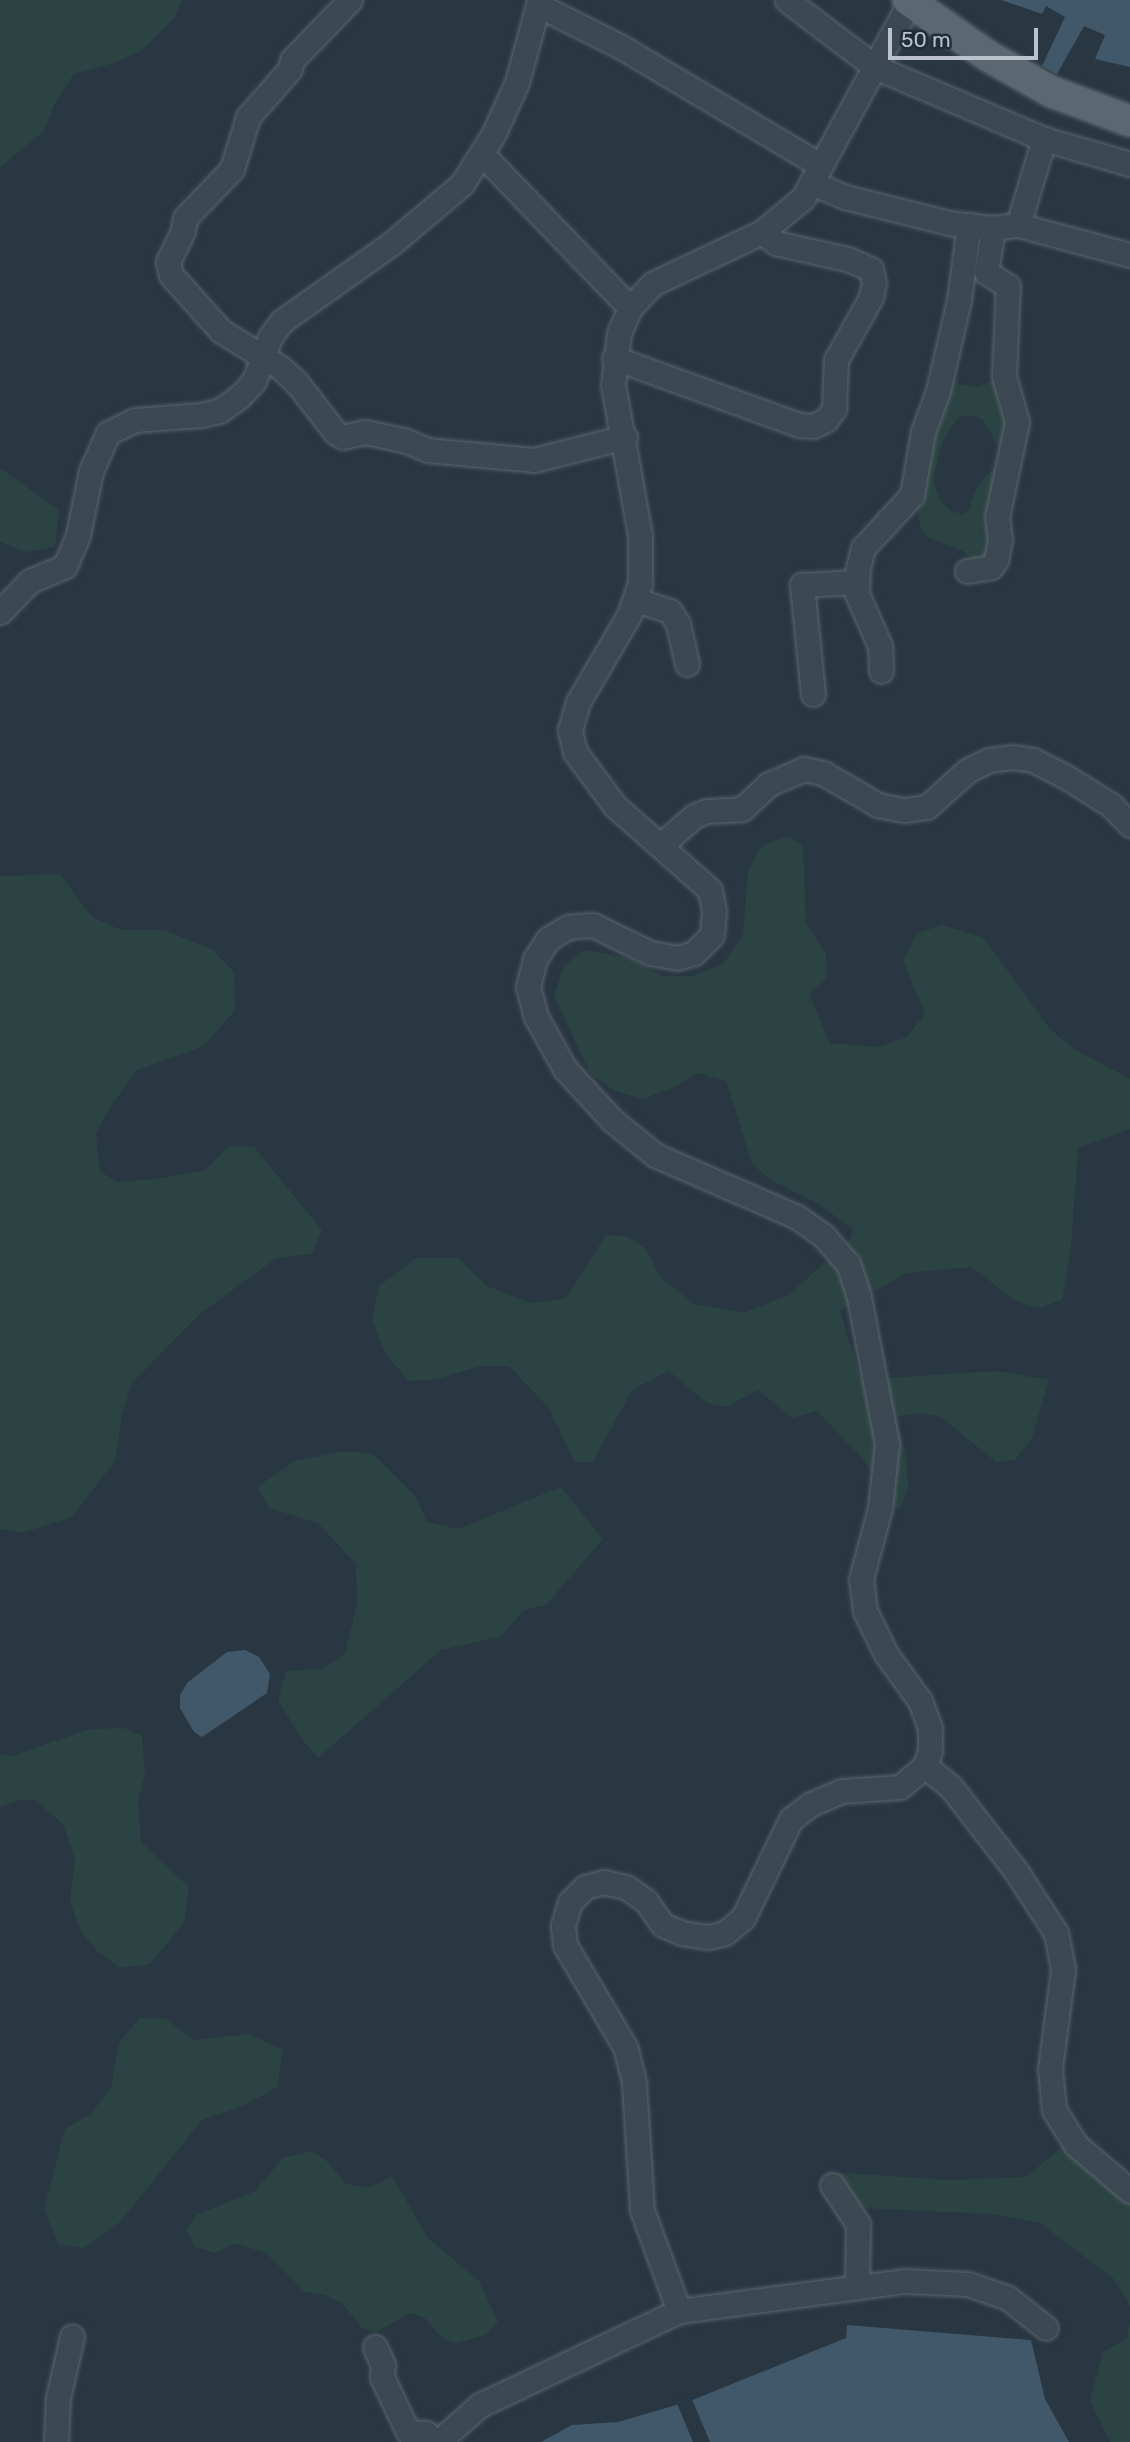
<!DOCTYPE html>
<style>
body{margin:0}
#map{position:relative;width:1130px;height:2442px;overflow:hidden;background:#293742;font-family:Rubik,sans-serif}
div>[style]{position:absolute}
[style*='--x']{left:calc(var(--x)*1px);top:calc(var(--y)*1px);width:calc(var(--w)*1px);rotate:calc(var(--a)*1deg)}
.green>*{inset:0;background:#2b4342}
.water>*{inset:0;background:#40586a}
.pier>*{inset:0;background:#293742}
.roads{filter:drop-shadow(0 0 2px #5b666f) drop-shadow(0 0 2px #5b666f)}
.minor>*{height:23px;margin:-11.5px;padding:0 11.5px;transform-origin:11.5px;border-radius:11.5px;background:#3d4952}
.major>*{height:30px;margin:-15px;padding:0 15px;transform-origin:15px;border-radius:15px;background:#5b6872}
span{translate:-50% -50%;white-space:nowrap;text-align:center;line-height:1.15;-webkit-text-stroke:7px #212e37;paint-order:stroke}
.scale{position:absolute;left:888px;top:28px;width:150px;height:32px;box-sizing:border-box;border:4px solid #bac3cc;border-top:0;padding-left:9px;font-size:21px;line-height:24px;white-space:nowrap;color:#bac3cc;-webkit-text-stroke:5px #212e37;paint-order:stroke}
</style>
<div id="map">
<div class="green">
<i style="clip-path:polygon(0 0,182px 0,175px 17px,141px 51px,114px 63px,74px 74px,55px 103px,44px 131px,0 167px)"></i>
<i style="clip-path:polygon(evenodd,947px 378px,954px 378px,960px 384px,978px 387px,993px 380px,1002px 389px,1012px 419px,987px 559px,976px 560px,961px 550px,929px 538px,921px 530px,916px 499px,947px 378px,968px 415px,982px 418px,998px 446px,999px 455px,998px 464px,977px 486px,969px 510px,963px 514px,950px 511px,941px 501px,934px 483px,935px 471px,943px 440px,959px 417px,968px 415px)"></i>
<i style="clip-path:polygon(0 468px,59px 510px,55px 547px,26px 552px,0 542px)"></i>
<i style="clip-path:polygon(787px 837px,803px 845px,806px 923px,826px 954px,827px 978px,809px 994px,830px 1043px,878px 1047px,907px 1037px,925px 1014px,903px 960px,917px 933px,943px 925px,984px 938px,1049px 1028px,1074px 1049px,1130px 1079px,1130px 1129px,1078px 1148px,1071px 1248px,1062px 1300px,1038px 1308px,1014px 1300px,972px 1267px,907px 1273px,840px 1310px,861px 1380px,995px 1371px,1049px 1380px,1032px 1438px,1015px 1460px,996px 1462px,941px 1417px,920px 1413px,896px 1417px,907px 1461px,908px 1489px,901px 1508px,872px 1505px,874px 1475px,863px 1459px,817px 1411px,792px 1418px,758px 1390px,726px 1407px,707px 1403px,669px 1371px,632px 1390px,593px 1462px,575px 1462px,548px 1407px,509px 1366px,481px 1366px,436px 1379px,409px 1381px,386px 1355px,372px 1320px,379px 1286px,416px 1258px,458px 1258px,487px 1286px,530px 1303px,565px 1299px,606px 1235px,626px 1236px,646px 1249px,661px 1278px,694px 1304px,744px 1313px,789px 1295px,851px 1238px,853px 1229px,820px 1205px,771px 1180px,752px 1164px,726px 1081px,699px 1073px,673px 1088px,642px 1099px,613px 1090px,590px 1073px,554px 996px,563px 967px,584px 950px,626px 957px,662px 976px,692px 976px,723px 964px,743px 934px,748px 870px,762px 845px)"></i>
<i style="clip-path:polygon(60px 874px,92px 917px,121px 930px,164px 930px,213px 950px,234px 972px,235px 1010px,204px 1046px,137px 1070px,108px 1110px,96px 1134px,100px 1171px,117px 1182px,156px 1179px,204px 1171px,229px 1146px,254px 1147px,322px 1230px,312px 1254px,276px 1258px,200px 1314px,132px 1383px,122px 1414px,115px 1461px,72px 1517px,22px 1533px,0 1529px,0 876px)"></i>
<i style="clip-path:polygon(345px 1451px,373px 1454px,416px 1497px,427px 1522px,458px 1529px,561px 1487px,603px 1539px,546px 1605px,524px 1610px,501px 1636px,441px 1650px,318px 1758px,301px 1738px,278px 1700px,286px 1671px,322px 1669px,345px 1653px,357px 1604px,356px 1564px,318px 1523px,269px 1508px,257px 1487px,295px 1461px)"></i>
<i style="clip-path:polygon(124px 1728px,142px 1736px,145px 1775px,138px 1800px,141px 1842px,189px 1887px,184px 1923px,150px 1964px,120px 1968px,97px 1951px,80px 1930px,70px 1900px,75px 1859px,63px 1824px,35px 1800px,21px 1800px,0 1807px,0 1754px,11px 1756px,90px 1729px)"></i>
<i style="clip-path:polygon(139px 2018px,166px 2019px,194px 2040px,250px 2034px,283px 2050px,277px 2087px,243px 2106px,202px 2120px,121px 2221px,84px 2248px,58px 2244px,44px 2209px,65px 2129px,91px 2114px,111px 2087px,119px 2043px)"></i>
<i style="clip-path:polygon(1081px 2131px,1130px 2178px,1130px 2306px,1113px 2278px,1040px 2223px,992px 2214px,861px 2208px,841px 2197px,825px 2172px,951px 2180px,1026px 2177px)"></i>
<i style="clip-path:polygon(311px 2151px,328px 2162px,346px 2184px,369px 2188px,392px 2176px,428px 2238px,479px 2281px,498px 2322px,486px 2335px,456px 2343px,443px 2339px,424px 2317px,409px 2313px,377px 2332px,362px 2328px,342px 2303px,325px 2295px,305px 2292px,266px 2253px,235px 2243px,215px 2253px,195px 2247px,186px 2230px,197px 2215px,255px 2191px,283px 2158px)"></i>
<i style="clip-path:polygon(1130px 2319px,1130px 2442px,1110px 2442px,1090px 2401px,1103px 2352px,1127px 2338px)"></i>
</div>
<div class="water">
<i style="clip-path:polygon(1001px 0,1130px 0,1130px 67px,1095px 59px,1105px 35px,1084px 26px,1057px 74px,1042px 66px,1065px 17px,1046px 6px,1042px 14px)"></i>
<i style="clip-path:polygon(245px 1650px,259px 1657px,270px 1674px,267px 1693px,202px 1737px,194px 1732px,180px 1708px,180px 1695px,188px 1682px,227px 1652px)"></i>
<i style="clip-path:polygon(847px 2325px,1031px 2340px,1045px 2399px,1069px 2442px,541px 2442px,572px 2425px,618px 2422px,690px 2401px,846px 2338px)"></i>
</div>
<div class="pier">
<i style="clip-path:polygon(691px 2397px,710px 2442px,693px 2442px,676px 2401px)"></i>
</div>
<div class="roads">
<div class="minor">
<i style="--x:350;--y:0;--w:83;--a:134"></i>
<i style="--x:292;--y:60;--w:9;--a:103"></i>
<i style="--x:290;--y:69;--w:64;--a:131.2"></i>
<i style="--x:248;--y:117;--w:54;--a:107.1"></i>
<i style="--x:232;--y:169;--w:68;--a:133.8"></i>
<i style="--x:185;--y:218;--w:13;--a:99"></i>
<i style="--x:183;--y:231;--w:34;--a:116"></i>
<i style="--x:168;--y:262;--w:13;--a:77"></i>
<i style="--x:171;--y:275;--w:75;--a:48.2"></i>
<i style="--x:221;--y:331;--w:70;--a:31.7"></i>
<i style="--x:281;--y:368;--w:22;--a:43"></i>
<i style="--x:297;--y:383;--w:62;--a:52.2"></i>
<i style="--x:335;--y:432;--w:9;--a:32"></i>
<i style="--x:343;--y:437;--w:23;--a:-13"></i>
<i style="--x:365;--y:432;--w:40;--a:12"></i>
<i style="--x:404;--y:440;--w:25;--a:23"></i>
<i style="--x:427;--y:450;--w:107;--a:5.3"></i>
<i style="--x:534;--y:460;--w:94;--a:-14.2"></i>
<i style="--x:539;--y:0;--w:5;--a:101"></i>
<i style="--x:538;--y:5;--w:95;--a:26.8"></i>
<i style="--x:623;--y:48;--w:229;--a:30.7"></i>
<i style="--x:787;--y:0;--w:111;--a:37.3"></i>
<i style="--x:875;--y:67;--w:184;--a:23.1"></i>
<i style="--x:1044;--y:139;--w:90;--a:16.2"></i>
<i style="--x:482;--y:154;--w:214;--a:46.1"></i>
<i style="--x:811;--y:183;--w:37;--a:22"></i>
<i style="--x:845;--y:197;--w:107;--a:14"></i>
<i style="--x:949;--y:223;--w:44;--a:6.5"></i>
<i style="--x:993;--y:228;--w:25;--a:-7"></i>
<i style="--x:1018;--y:225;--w:116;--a:15"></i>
<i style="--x:1018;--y:225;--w:90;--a:-73.2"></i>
<i style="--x:614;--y:358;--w:197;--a:19.9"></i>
<i style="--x:799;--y:425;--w:14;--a:4"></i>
<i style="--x:813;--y:426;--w:14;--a:-25"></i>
<i style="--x:826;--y:420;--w:14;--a:-54"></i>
<i style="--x:834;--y:409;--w:49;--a:-87.7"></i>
<i style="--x:836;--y:360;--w:72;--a:-60.9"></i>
<i style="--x:871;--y:297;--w:14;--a:-78"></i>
<i style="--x:874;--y:283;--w:14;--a:-102"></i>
<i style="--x:871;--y:269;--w:26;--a:-157"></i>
<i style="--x:847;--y:259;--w:73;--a:-167.3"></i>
<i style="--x:776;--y:243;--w:18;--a:-142"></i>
<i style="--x:967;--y:571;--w:24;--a:-9"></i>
<i style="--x:991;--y:567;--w:9;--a:-54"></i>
<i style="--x:996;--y:560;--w:20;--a:-79"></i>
<i style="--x:1000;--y:540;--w:23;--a:-97"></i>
<i style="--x:997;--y:517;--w:97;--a:-78.1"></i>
<i style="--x:1017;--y:422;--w:48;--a:-105.8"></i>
<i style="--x:1004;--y:376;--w:90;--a:-87.5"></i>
<i style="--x:1008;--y:286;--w:26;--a:-148"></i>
<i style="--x:986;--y:272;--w:45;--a:-81"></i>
<i style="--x:636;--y:600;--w:36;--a:18"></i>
<i style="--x:670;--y:611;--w:15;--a:58"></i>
<i style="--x:678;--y:624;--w:41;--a:77.3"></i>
<i style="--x:0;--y:612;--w:43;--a:-45.9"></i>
<i style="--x:30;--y:581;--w:38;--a:-23"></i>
<i style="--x:65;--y:566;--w:34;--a:-67"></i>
<i style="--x:78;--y:535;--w:65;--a:-78.5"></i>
<i style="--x:91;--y:471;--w:42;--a:-65.9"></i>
<i style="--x:108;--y:433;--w:30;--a:-26"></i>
<i style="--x:135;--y:420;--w:66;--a:-4.3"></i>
<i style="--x:201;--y:415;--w:18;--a:-13"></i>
<i style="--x:219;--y:411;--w:24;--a:-35"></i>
<i style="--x:239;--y:397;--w:22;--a:-47"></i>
<i style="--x:254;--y:381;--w:47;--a:-70"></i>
<i style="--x:270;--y:337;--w:20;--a:-53"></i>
<i style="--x:282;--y:321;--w:135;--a:-35.3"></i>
<i style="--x:392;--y:243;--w:92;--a:-40.1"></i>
<i style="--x:462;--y:184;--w:58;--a:-57.7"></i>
<i style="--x:493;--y:135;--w:58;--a:-65.6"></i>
<i style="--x:517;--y:82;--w:80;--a:-74.7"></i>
<i style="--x:881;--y:671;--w:25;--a:-92"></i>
<i style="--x:880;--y:646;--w:57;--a:-113.9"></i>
<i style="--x:857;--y:594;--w:26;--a:-88"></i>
<i style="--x:858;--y:568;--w:21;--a:-76"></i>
<i style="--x:863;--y:548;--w:72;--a:-47.2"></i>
<i style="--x:912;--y:495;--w:64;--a:-80.1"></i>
<i style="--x:923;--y:432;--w:44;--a:-69.9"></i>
<i style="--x:938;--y:391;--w:93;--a:-77"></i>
<i style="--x:959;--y:300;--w:76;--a:-82.4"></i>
<i style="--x:813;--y:694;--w:110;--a:-95.8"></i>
<i style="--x:802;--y:585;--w:54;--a:-3.2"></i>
<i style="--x:661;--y:845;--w:44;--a:-41.3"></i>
<i style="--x:694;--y:816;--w:14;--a:-21"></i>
<i style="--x:707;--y:811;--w:35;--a:-3"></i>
<i style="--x:742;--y:809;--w:37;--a:-43"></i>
<i style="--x:769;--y:784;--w:38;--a:-23"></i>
<i style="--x:804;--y:769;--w:19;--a:12"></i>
<i style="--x:823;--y:773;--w:64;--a:30.2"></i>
<i style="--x:878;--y:805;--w:26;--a:11"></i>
<i style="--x:904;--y:810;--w:23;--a:-7"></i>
<i style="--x:927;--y:807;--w:55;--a:-42.1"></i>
<i style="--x:968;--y:770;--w:23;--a:-25"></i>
<i style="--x:989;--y:760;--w:23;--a:-7"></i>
<i style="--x:1012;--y:757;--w:21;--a:8"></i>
<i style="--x:1033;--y:760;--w:34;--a:27"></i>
<i style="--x:1063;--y:775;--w:57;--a:32"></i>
<i style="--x:1111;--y:805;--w:28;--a:46"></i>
<i style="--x:925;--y:1766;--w:33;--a:39"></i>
<i style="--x:951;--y:1787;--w:49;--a:52.4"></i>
<i style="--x:981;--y:1826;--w:57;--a:52.1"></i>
<i style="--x:1016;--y:1871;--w:74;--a:57.2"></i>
<i style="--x:1056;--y:1933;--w:38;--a:79"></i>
<i style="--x:1063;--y:1970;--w:100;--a:97.5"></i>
<i style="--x:1050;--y:2069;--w:41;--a:84.4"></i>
<i style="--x:1054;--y:2110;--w:41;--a:57.8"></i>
<i style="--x:1076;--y:2145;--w:71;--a:40.4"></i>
<i style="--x:832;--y:2185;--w:47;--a:56.3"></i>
<i style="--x:858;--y:2224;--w:63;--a:90.9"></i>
<i style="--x:679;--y:2311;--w:108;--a:-110.1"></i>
<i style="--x:642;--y:2210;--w:128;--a:-93.6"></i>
<i style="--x:634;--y:2082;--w:36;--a:-104"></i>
<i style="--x:625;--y:2047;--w:118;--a:-120.5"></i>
<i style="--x:565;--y:1945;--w:20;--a:-96"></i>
<i style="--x:563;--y:1925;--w:24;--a:-73"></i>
<i style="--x:570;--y:1902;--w:21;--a:-45"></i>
<i style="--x:585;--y:1887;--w:20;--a:-15"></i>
<i style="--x:604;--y:1882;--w:23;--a:13"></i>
<i style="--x:626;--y:1887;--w:24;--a:35"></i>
<i style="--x:646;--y:1901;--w:29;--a:55"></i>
<i style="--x:663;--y:1925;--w:21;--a:23"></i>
<i style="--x:682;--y:1933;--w:26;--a:9"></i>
<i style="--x:708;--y:1937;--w:17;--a:-13"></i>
<i style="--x:725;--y:1933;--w:23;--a:-40"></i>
<i style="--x:743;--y:1918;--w:110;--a:-64.1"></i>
<i style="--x:791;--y:1819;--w:25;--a:-37"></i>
<i style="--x:811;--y:1804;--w:33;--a:-23"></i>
<i style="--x:841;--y:1791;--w:59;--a:-3.9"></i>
<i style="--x:900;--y:1787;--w:33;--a:-40"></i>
<i style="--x:925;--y:1766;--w:16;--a:-72"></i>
<i style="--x:930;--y:1751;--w:23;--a:-90"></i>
<i style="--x:930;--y:1728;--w:29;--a:-110"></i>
<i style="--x:920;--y:1701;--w:58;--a:-125.9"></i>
<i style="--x:886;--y:1654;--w:48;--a:-116"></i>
<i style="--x:865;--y:1611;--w:32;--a:-97"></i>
<i style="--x:861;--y:1579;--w:73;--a:-75"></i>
<i style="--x:880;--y:1508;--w:64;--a:-83.8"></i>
<i style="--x:887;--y:1444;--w:150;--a:-100.8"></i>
<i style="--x:859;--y:1297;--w:35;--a:-108"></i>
<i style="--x:848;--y:1264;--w:37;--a:-131"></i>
<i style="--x:824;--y:1236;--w:35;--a:-145"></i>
<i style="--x:795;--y:1216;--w:153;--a:-156.5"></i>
<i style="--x:655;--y:1155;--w:55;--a:-140.9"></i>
<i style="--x:612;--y:1120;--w:69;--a:-132.7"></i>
<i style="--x:565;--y:1069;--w:60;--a:-119.1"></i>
<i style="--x:536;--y:1017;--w:31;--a:-105"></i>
<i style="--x:528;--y:987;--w:29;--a:-76"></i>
<i style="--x:535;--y:959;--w:24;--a:-57"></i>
<i style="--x:548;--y:939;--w:23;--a:-31"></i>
<i style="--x:568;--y:927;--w:25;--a:-5"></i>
<i style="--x:593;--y:925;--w:64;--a:26.2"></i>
<i style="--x:650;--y:953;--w:27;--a:10"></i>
<i style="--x:677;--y:958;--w:18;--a:-16"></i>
<i style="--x:694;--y:953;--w:25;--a:-45"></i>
<i style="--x:712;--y:935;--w:24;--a:-85"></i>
<i style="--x:714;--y:911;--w:21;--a:-101"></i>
<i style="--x:710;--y:890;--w:127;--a:-138.5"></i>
<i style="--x:615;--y:806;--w:67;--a:-126.5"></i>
<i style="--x:575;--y:752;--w:23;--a:-103"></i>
<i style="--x:570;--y:730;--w:29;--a:-74"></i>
<i style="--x:578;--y:702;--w:101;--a:-59.6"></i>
<i style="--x:629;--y:615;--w:34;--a:-71"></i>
<i style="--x:640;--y:583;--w:48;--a:-90"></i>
<i style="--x:640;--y:535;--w:152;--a:-100.2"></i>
<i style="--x:613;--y:385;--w:52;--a:-83.4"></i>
<i style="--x:619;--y:333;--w:27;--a:-66"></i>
<i style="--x:630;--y:308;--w:33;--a:-47"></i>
<i style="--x:652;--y:284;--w:122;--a:-25.3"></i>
<i style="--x:762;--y:232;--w:53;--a:-39.7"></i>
<i style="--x:803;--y:198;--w:223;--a:-61.4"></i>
<i style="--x:375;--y:2347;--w:20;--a:66"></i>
<i style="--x:383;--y:2365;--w:12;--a:95"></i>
<i style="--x:382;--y:2377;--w:61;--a:64.7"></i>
<i style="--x:408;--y:2432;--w:18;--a:3"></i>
<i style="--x:426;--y:2433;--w:13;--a:45"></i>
<i style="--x:56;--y:2442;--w:44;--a:-87.4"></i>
<i style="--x:58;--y:2398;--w:63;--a:-77.1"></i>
<i style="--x:438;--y:2442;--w:56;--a:-41.4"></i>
<i style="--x:480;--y:2405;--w:220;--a:-25.3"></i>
<i style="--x:679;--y:2311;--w:228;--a:-7.6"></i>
<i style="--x:905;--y:2281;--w:63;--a:2.7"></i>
<i style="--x:968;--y:2284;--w:42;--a:19.3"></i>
<i style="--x:1008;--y:2298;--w:48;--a:38.3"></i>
</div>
<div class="major">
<i style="--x:908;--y:0;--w:98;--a:35"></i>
<i style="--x:988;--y:56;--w:73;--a:29.4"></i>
<i style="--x:1052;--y:92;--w:83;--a:20.4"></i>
</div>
</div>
<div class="scale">50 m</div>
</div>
